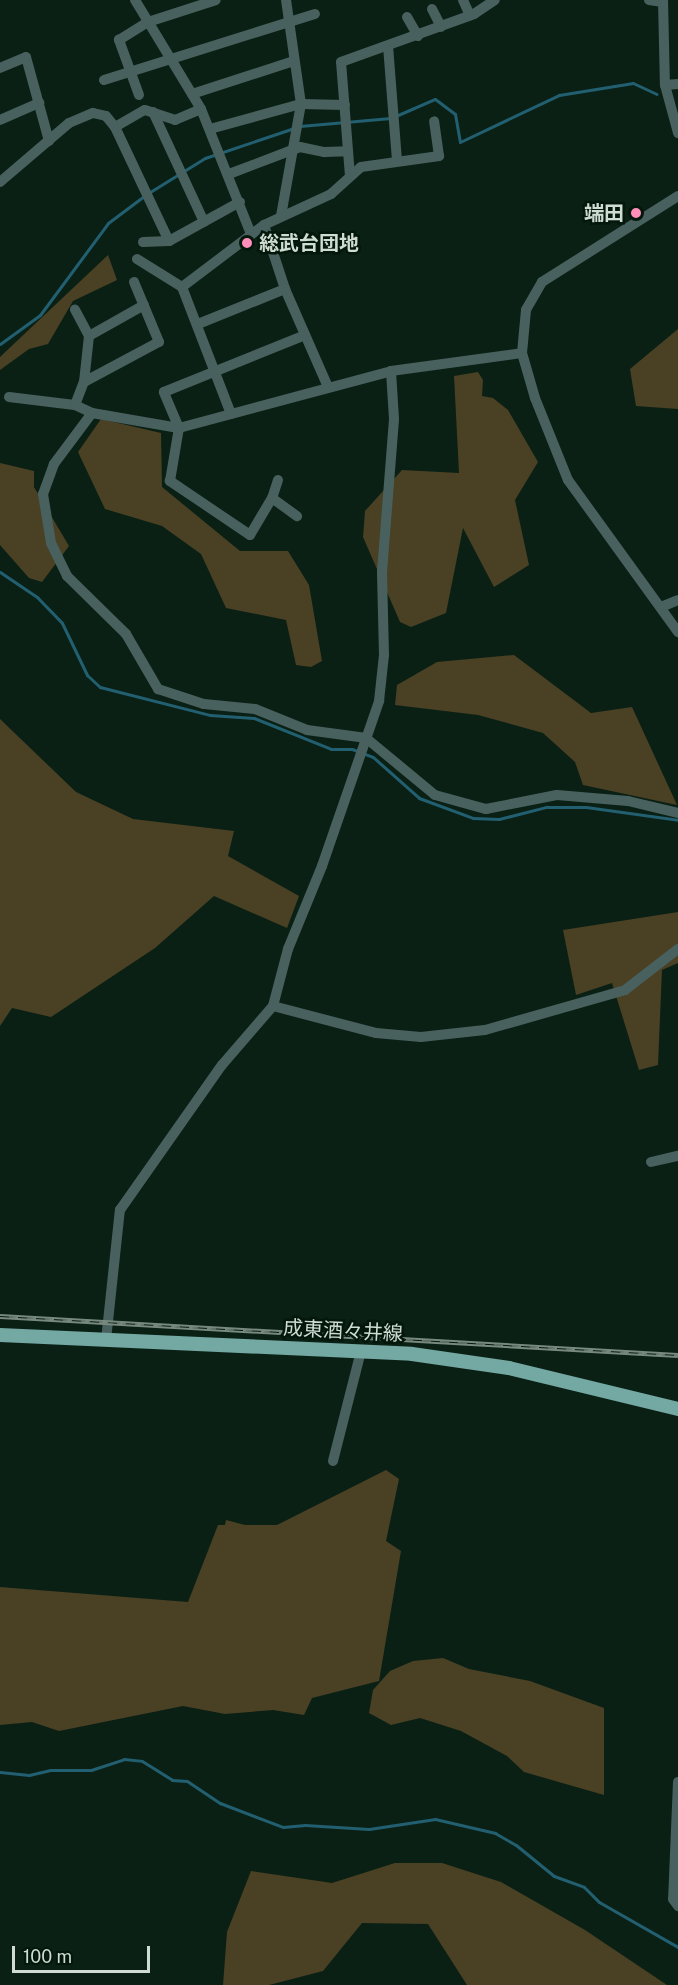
<!DOCTYPE html>
<meta charset="utf-8">
<style>
body{margin:0}
#map{position:relative;width:678px;height:1985px;overflow:hidden;background:#0a2014;font-family:"Public Sans","Noto Sans JP",sans-serif}
div>[style]{position:absolute}
[style*='--x']{left:calc(var(--x)*1px);top:calc(var(--y)*1px);width:calc(var(--w)*1px);rotate:calc(var(--a)*1deg)}
.green>*{inset:0;background:#4a4024}
.stream>*{height:3px;margin:-1.5px;padding:0 1.5px;transform-origin:1.5px;border-radius:1.5px;background:#225f71}
.minor>*{height:10px;margin:-5px;padding:0 5px;transform-origin:5px;border-radius:5px;background:#48615f}
.major>*{height:14px;margin:-7px;padding:0 7px;transform-origin:7px;border-radius:7px;background:#73a8a3}
.rail>*{height:5px;margin-top:-2.5px;transform-origin:0;background:repeating-linear-gradient(90deg,#03170b 0 9px,#788a7f 0 18px);box-sizing:border-box;border-block:2px solid #788a7f}
.dots>*{width:16px;height:16px;translate:-50% -50%;box-sizing:border-box;border:3px solid #03170b;border-radius:50%}
span{translate:-50% -50%;white-space:nowrap;text-align:center;line-height:1.15;-webkit-text-stroke:5px #03170b;paint-order:stroke}
.poi-label{font-size:20px;color:#cedcd2;font-weight:700}
.right{translate:-100% -50%;text-align:right}
.left{translate:0 -50%;text-align:left}
.street-label{font-size:20px;color:#cedcd2}
.scale{position:absolute;left:12px;top:1946px;width:138px;height:27px;box-sizing:border-box;border:3px solid #cedcd2;border-top:0;padding-left:8px;font-size:18px;line-height:21px;white-space:nowrap;color:#cedcd2;-webkit-text-stroke:4px #03170b;paint-order:stroke}
</style>
<div id="map">
<div class="green">
<i style="clip-path:polygon(108px 255px,117px 280px,73px 301px,48px 344px,29px 349px,0 370px,0 357px)"></i>
<i style="clip-path:polygon(678px 329px,678px 409px,636px 406px,630px 369px)"></i>
<i style="clip-path:polygon(478px 372px,483px 380px,482px 396px,493px 398px,508px 410px,538px 462px,515px 500px,529px 565px,494px 587px,463px 528px,446px 613px,411px 627px,400px 622px,363px 537px,365px 511px,402px 470px,459px 473px,454px 376px)"></i>
<i style="clip-path:polygon(101px 419px,161px 433px,162px 487px,240px 551px,288px 551px,309px 585px,322px 661px,311px 667px,296px 665px,286px 620px,226px 608px,201px 554px,162px 526px,105px 509px,78px 452px)"></i>
<i style="clip-path:polygon(0 463px,34px 471px,34px 487px,69px 546px,42px 582px,29px 578px,0 545px)"></i>
<i style="clip-path:polygon(514px 655px,591px 713px,632px 707px,677px 805px,583px 785px,575px 762px,543px 733px,478px 715px,395px 705px,397px 685px,437px 662px)"></i>
<i style="clip-path:polygon(0 719px,76px 792px,133px 819px,234px 831px,228px 856px,299px 896px,287px 928px,214px 896px,155px 948px,51px 1017px,12px 1008px,0 1026px)"></i>
<i style="clip-path:polygon(678px 912px,678px 963px,662px 970px,658px 1065px,639px 1070px,612px 983px,576px 995px,563px 930px)"></i>
<i style="clip-path:polygon(386px 1470px,399px 1479px,386px 1541px,401px 1551px,379px 1681px,312px 1698px,304px 1715px,273px 1710px,225px 1714px,183px 1706px,59px 1731px,32px 1722px,0 1725px,0 1587px,188px 1602px,218px 1525px,225px 1525px,226px 1520px,245px 1525px,277px 1525px)"></i>
<i style="clip-path:polygon(443px 1658px,469px 1669px,530px 1681px,604px 1708px,604px 1795px,524px 1772px,507px 1756px,461px 1731px,420px 1718px,391px 1725px,369px 1713px,373px 1690px,390px 1671px,413px 1661px)"></i>
<i style="clip-path:polygon(395px 1863px,442px 1863px,501px 1882px,585px 1930px,667px 1985px,467px 1985px,428px 1924px,362px 1923px,323px 1971px,269px 1985px,223px 1985px,227px 1932px,251px 1871px,332px 1883px)"></i>
</div>
<div class="stream">
<i style="--x:300;--y:126;--w:91;--a:-5"></i>
<i style="--x:391;--y:118;--w:48;--a:-23.4"></i>
<i style="--x:435;--y:99;--w:25;--a:37"></i>
<i style="--x:455;--y:114;--w:28;--a:80"></i>
<i style="--x:460;--y:142;--w:110;--a:-25.4"></i>
<i style="--x:559;--y:95;--w:75;--a:-9.2"></i>
<i style="--x:633;--y:83;--w:26;--a:25"></i>
<i style="--x:150;--y:192;--w:65;--a:-31.7"></i>
<i style="--x:205;--y:158;--w:94;--a:-18.6"></i>
<i style="--x:0;--y:344;--w:49;--a:-35.9"></i>
<i style="--x:40;--y:315;--w:114;--a:-53.5"></i>
<i style="--x:108;--y:223;--w:45;--a:-36.9"></i>
<i style="--x:0;--y:572;--w:45;--a:34"></i>
<i style="--x:37;--y:597;--w:36;--a:46"></i>
<i style="--x:62;--y:623;--w:58;--a:64.3"></i>
<i style="--x:87;--y:675;--w:18;--a:43"></i>
<i style="--x:100;--y:687;--w:114;--a:14.3"></i>
<i style="--x:210;--y:715;--w:44;--a:3.9"></i>
<i style="--x:254;--y:718;--w:83;--a:21.9"></i>
<i style="--x:331;--y:749;--w:21;--a:0"></i>
<i style="--x:352;--y:749;--w:22;--a:21"></i>
<i style="--x:373;--y:757;--w:62;--a:41.7"></i>
<i style="--x:419;--y:798;--w:58;--a:20.3"></i>
<i style="--x:473;--y:818;--w:26;--a:2"></i>
<i style="--x:499;--y:819;--w:49;--a:-14.3"></i>
<i style="--x:546;--y:807;--w:40;--a:0"></i>
<i style="--x:586;--y:807;--w:93;--a:8"></i>
<i style="--x:0;--y:1772;--w:29;--a:6"></i>
<i style="--x:29;--y:1775;--w:22;--a:-13"></i>
<i style="--x:50;--y:1770;--w:41;--a:0"></i>
<i style="--x:91;--y:1770;--w:35;--a:-18"></i>
<i style="--x:124;--y:1759;--w:18;--a:6"></i>
<i style="--x:142;--y:1761;--w:36;--a:32"></i>
<i style="--x:172;--y:1780;--w:15;--a:4"></i>
<i style="--x:187;--y:1781;--w:40;--a:34"></i>
<i style="--x:220;--y:1803;--w:67;--a:20.9"></i>
<i style="--x:283;--y:1827;--w:22;--a:-5"></i>
<i style="--x:305;--y:1825;--w:64;--a:3.6"></i>
<i style="--x:369;--y:1829;--w:67;--a:-8.6"></i>
<i style="--x:435;--y:1819;--w:62;--a:13.1"></i>
<i style="--x:495;--y:1833;--w:24;--a:30"></i>
<i style="--x:516;--y:1845;--w:49;--a:39.2"></i>
<i style="--x:554;--y:1876;--w:32;--a:20"></i>
<i style="--x:584;--y:1887;--w:21;--a:45"></i>
<i style="--x:599;--y:1902;--w:91;--a:29.7"></i>
</div>
<div class="minor">
<i style="--x:135;--y:0;--w:127;--a:58.8"></i>
<i style="--x:201;--y:109;--w:135;--a:68.2"></i>
<i style="--x:463;--y:0;--w:17;--a:66"></i>
<i style="--x:649;--y:0;--w:14;--a:8"></i>
<i style="--x:663;--y:0;--w:85;--a:88.7"></i>
<i style="--x:665;--y:85;--w:50;--a:74.8"></i>
<i style="--x:432;--y:9;--w:20;--a:63"></i>
<i style="--x:407;--y:17;--w:22;--a:60"></i>
<i style="--x:388;--y:46;--w:114;--a:85.5"></i>
<i style="--x:0;--y:68;--w:28;--a:-23"></i>
<i style="--x:26;--y:57;--w:87;--a:74.7"></i>
<i style="--x:104;--y:80;--w:221;--a:-17.4"></i>
<i style="--x:665;--y:85;--w:13;--a:-4"></i>
<i style="--x:192;--y:94;--w:107;--a:-17.9"></i>
<i style="--x:139;--y:95;--w:59;--a:-110"></i>
<i style="--x:119;--y:40;--w:34;--a:-32"></i>
<i style="--x:148;--y:22;--w:71;--a:-17.9"></i>
<i style="--x:153;--y:112;--w:121;--a:65.1"></i>
<i style="--x:0;--y:120;--w:43;--a:-23.6"></i>
<i style="--x:115;--y:127;--w:34;--a:-30"></i>
<i style="--x:145;--y:110;--w:32;--a:18"></i>
<i style="--x:175;--y:120;--w:28;--a:-23"></i>
<i style="--x:210;--y:129;--w:94;--a:-15.4"></i>
<i style="--x:301;--y:104;--w:44;--a:1.3"></i>
<i style="--x:229;--y:174;--w:76;--a:-20.8"></i>
<i style="--x:300;--y:147;--w:25;--a:12"></i>
<i style="--x:324;--y:152;--w:24;--a:-2"></i>
<i style="--x:350;--y:176;--w:114;--a:-94.5"></i>
<i style="--x:341;--y:62;--w:141;--a:-19.8"></i>
<i style="--x:474;--y:14;--w:25;--a:-34"></i>
<i style="--x:0;--y:182;--w:91;--a:-40.5"></i>
<i style="--x:69;--y:123;--w:26;--a:-23"></i>
<i style="--x:93;--y:113;--w:13;--a:13"></i>
<i style="--x:106;--y:116;--w:14;--a:51"></i>
<i style="--x:115;--y:127;--w:126;--a:64.7"></i>
<i style="--x:678;--y:196;--w:161;--a:147.7"></i>
<i style="--x:542;--y:282;--w:32;--a:120"></i>
<i style="--x:526;--y:310;--w:43;--a:95.3"></i>
<i style="--x:522;--y:353;--w:47;--a:73.9"></i>
<i style="--x:535;--y:398;--w:88;--a:68.1"></i>
<i style="--x:568;--y:480;--w:188;--a:54.1"></i>
<i style="--x:281;--y:216;--w:114;--a:-79.9"></i>
<i style="--x:301;--y:104;--w:105;--a:-98.2"></i>
<i style="--x:264;--y:225;--w:67;--a:71.8"></i>
<i style="--x:285;--y:289;--w:107;--a:66.3"></i>
<i style="--x:143;--y:242;--w:26;--a:-2"></i>
<i style="--x:169;--y:241;--w:81;--a:-28.8"></i>
<i style="--x:137;--y:259;--w:53;--a:31.9"></i>
<i style="--x:182;--y:287;--w:136;--a:68.9"></i>
<i style="--x:182;--y:287;--w:103;--a:-37.1"></i>
<i style="--x:264;--y:225;--w:74;--a:-24.8"></i>
<i style="--x:331;--y:194;--w:40;--a:-42"></i>
<i style="--x:361;--y:167;--w:79;--a:-8"></i>
<i style="--x:439;--y:156;--w:35;--a:-98"></i>
<i style="--x:198;--y:324;--w:94;--a:-21.9"></i>
<i style="--x:89;--y:336;--w:63;--a:-29.4"></i>
<i style="--x:84;--y:382;--w:85;--a:-28.1"></i>
<i style="--x:159;--y:342;--w:65;--a:-112.6"></i>
<i style="--x:9;--y:397;--w:66;--a:6.9"></i>
<i style="--x:75;--y:405;--w:19;--a:25"></i>
<i style="--x:92;--y:413;--w:88;--a:9.8"></i>
<i style="--x:179;--y:428;--w:220;--a:-15"></i>
<i style="--x:391;--y:371;--w:132;--a:-7.8"></i>
<i style="--x:75;--y:405;--w:25;--a:-69"></i>
<i style="--x:84;--y:382;--w:46;--a:-83.8"></i>
<i style="--x:89;--y:336;--w:30;--a:-118"></i>
<i style="--x:92;--y:413;--w:64;--a:126.7"></i>
<i style="--x:54;--y:464;--w:32;--a:110"></i>
<i style="--x:43;--y:494;--w:50;--a:80.7"></i>
<i style="--x:51;--y:543;--w:37;--a:64"></i>
<i style="--x:67;--y:576;--w:83;--a:44.5"></i>
<i style="--x:126;--y:634;--w:64;--a:59.8"></i>
<i style="--x:158;--y:689;--w:48;--a:18.1"></i>
<i style="--x:204;--y:704;--w:51;--a:5.6"></i>
<i style="--x:255;--y:709;--w:56;--a:22"></i>
<i style="--x:307;--y:730;--w:60;--a:7.7"></i>
<i style="--x:366;--y:738;--w:89;--a:39.6"></i>
<i style="--x:435;--y:795;--w:53;--a:15.4"></i>
<i style="--x:486;--y:809;--w:72;--a:-11.2"></i>
<i style="--x:557;--y:795;--w:71;--a:4.8"></i>
<i style="--x:628;--y:801;--w:51;--a:13.5"></i>
<i style="--x:278;--y:480;--w:19;--a:108"></i>
<i style="--x:272;--y:498;--w:43;--a:120.7"></i>
<i style="--x:250;--y:535;--w:97;--a:-146"></i>
<i style="--x:170;--y:481;--w:54;--a:-80.4"></i>
<i style="--x:179;--y:428;--w:39;--a:-113"></i>
<i style="--x:164;--y:392;--w:152;--a:-22"></i>
<i style="--x:272;--y:498;--w:31;--a:36"></i>
<i style="--x:661;--y:607;--w:18;--a:-22"></i>
<i style="--x:273;--y:1006;--w:106;--a:14.7"></i>
<i style="--x:376;--y:1033;--w:45;--a:5.1"></i>
<i style="--x:421;--y:1037;--w:64;--a:-6.2"></i>
<i style="--x:485;--y:1030;--w:146;--a:-15.9"></i>
<i style="--x:625;--y:990;--w:67;--a:-37.7"></i>
<i style="--x:651;--y:1162;--w:28;--a:-13"></i>
<i style="--x:106;--y:1340;--w:131;--a:-83.9"></i>
<i style="--x:120;--y:1210;--w:177;--a:-54.9"></i>
<i style="--x:222;--y:1065;--w:78;--a:-49.2"></i>
<i style="--x:273;--y:1006;--w:59;--a:-75.3"></i>
<i style="--x:288;--y:949;--w:90;--a:-67.7"></i>
<i style="--x:322;--y:866;--w:175;--a:-70.9"></i>
<i style="--x:379;--y:701;--w:46;--a:-83.8"></i>
<i style="--x:384;--y:655;--w:83;--a:-91.4"></i>
<i style="--x:382;--y:572;--w:153;--a:-85.5"></i>
<i style="--x:394;--y:419;--w:48;--a:-93.6"></i>
<i style="--x:333;--y:1461;--w:114;--a:-75.7"></i>
<i style="--x:678;--y:1782;--w:117;--a:92.4"></i>
<i style="--x:673;--y:1899;--w:9;--a:54"></i>
</div>
<div class="major">
<i style="--x:0;--y:1335;--w:412;--a:2.6"></i>
<i style="--x:412;--y:1354;--w:98;--a:8.2"></i>
<i style="--x:509;--y:1368;--w:174;--a:13.6"></i>
</div>
<div class="rail">
<i style="--x:0;--y:1316;--w:679;--a:3.29"></i>
</div>
<div class="dots">
<i style="left:636px;top:213px;background:#ff8ebb"></i>
<i style="left:247px;top:243px;background:#ff8ebb"></i>
</div>
<div class="poi-label">
<span class="right" style="left:624px;top:213px">端田</span>
<span class="left" style="left:259px;top:243px">総武台団地</span>
</div>
<div class="street-label">
<span style="left:343px;top:1331px;rotate:3deg">成東酒々井線</span>
</div>
<div class="scale">100 m</div>
</div>
